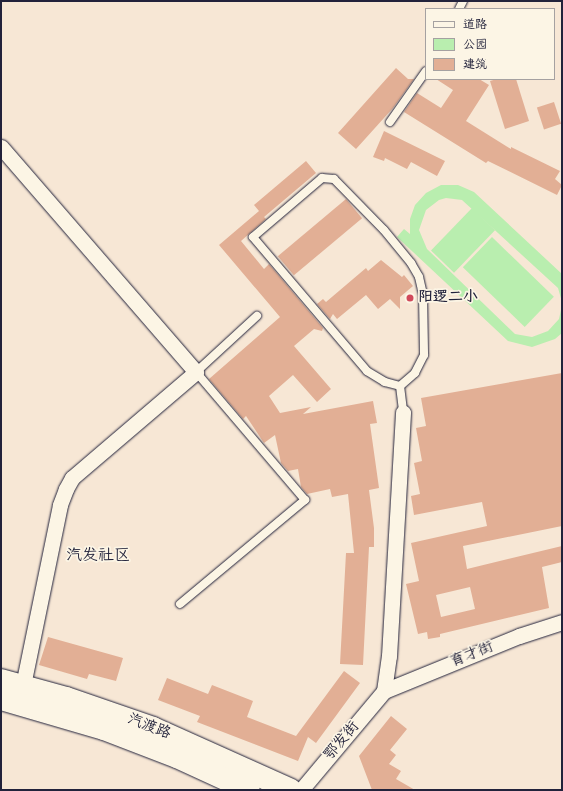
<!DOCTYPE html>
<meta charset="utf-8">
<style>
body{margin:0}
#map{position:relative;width:563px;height:791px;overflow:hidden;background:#f7e7d5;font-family:Mynerve,"LXGW WenKai TC",sans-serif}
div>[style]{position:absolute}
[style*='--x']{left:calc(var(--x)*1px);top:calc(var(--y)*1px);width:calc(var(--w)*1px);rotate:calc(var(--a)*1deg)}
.green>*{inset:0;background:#b9eeaf;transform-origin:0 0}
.building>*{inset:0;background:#e2af95;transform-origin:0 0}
.roads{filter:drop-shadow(0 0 1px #22223b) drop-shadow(0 0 1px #22223b)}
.lane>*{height:8px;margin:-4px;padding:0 4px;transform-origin:4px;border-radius:4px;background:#fcf5e5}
.street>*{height:15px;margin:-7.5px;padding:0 7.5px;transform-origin:7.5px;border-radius:7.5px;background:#fcf5e5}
.secondary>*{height:22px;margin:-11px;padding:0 11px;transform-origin:11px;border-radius:11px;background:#fcf5e5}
.dots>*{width:11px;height:11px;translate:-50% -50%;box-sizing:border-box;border:2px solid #fcf5e5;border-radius:50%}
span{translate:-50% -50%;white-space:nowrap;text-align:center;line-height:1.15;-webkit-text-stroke:3.5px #fcf5e5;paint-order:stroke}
.poi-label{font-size:15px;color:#22223b;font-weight:700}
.left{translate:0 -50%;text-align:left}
.street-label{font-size:15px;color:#22223b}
.neighbourhood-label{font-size:16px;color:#22223b}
.frame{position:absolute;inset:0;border:2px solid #22223b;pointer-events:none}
.legend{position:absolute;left:425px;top:8px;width:130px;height:72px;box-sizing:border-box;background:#fcf5e5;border:1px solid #a5a1a1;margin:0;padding:5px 7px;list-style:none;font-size:12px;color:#22223b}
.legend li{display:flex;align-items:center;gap:8px;height:20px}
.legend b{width:20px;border:1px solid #a5a1a1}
</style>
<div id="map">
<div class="green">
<i style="clip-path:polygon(441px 185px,458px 185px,474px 192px,562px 274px,562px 302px,558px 288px,462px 200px,446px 198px,439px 200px,426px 210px,419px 230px,427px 249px,515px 334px,532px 337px,548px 331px,559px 319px,562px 305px,562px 333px,555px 339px,532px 347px,508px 341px,397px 237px,404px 229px,410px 234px,410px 219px,415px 205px,426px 193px)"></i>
<i style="left:472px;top:208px;width:32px;height:59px;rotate:44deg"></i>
<i style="left:492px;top:237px;width:86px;height:42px;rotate:44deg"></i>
</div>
<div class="building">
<i style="clip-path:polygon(396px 68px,408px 79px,414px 79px,393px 108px,356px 149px,338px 133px)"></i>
<i style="clip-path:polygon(436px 79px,479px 79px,489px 85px,466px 121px,511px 149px,511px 147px,560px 171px,555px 179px,562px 185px,557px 195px,488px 161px,486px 163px,404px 112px,417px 93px,441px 108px,453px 90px)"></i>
<i style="clip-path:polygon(497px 79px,516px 79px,529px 121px,505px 129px,490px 81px)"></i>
<i style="left:554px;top:102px;width:23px;height:18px;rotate:72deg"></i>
<i style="clip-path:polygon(384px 131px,445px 161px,437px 176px,411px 162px,407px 169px,385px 158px,384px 161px,373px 157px)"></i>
<i style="clip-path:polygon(306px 161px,316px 173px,264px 217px,266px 219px,241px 241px,264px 269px,269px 264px,323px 328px,322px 331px,314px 329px,294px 346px,331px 389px,317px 402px,293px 375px,269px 396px,280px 413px,311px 407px,303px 414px,373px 401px,377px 423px,370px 424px,379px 488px,369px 490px,374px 528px,374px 547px,369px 547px,363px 665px,340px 664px,346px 553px,354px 553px,348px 494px,332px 497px,330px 489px,307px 494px,301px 487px,298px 469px,288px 471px,281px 463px,275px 435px,264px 443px,246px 416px,243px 419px,209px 379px,280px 317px,219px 245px,259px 211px,254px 205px)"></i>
<i style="left:346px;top:199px;width:25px;height:89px;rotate:50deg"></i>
<i style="clip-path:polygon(381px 260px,402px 277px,404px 275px,413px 286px,400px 297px,400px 309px,390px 299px,378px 309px,366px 295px,337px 319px,333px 314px,330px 319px,317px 304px,323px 299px,326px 302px,366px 268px,368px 271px)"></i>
<i style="clip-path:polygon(evenodd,562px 373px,562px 526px,463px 546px,467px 569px,562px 546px,562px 562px,542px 567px,549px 608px,440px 634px,440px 637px,428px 639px,427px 632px,418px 634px,406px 584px,419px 581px,411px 543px,487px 526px,482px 502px,414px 515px,411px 496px,420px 494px,414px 463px,422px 461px,416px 428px,426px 426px,421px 398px,562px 373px,470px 587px,475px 609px,441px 617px,436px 595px,470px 587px)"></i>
<i style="clip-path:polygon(48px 637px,123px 658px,116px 681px,89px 674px,87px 679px,39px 665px)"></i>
<i style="clip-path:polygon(344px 671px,360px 683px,316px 743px,308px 737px,298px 761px,197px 722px,200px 716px,158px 700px,167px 678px,208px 694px,212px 685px,253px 701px,247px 717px,296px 736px)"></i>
<i style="clip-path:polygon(391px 716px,407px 729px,390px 750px,396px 755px,389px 764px,401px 771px,396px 779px,415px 790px,372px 790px,359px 756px)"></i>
</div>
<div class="roads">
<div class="lane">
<i style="--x:459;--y:9;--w:9;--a:-63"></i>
<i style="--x:390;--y:122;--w:62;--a:-54.8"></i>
<i style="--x:322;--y:178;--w:12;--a:5"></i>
<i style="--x:334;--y:179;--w:71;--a:45.6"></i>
<i style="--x:384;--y:230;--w:43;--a:50.7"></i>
<i style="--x:411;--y:263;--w:16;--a:60"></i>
<i style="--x:419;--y:277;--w:18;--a:77"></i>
<i style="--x:423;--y:295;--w:60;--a:89"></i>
<i style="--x:424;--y:355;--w:20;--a:117"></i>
<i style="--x:415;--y:373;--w:20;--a:139"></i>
<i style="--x:400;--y:386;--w:16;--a:-165"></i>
<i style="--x:385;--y:382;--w:21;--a:-149"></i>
<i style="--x:367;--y:371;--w:176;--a:-130.4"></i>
<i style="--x:253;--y:237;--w:91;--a:-40.5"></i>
<i style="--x:400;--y:386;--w:26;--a:83"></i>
<i style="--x:180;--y:604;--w:163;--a:-39.8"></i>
<i style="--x:305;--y:500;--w:168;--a:-130.4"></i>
<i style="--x:196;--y:372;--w:83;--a:-42.6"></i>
</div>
<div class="street">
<i style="--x:1;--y:147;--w:298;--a:49.1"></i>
<i style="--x:196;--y:372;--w:163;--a:139.5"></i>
<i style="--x:72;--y:478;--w:13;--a:119"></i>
<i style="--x:66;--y:489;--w:17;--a:111"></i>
<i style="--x:60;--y:505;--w:185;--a:101.6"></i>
<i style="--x:384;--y:691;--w:35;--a:-82"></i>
<i style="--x:389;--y:656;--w:244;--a:-86.7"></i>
<i style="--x:301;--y:790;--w:129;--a:-50"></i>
<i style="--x:384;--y:691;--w:146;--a:-22.2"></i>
<i style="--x:519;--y:636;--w:45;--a:-18"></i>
</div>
<div class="secondary">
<i style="--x:1;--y:680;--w:67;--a:15.5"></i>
<i style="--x:66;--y:698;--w:92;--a:19"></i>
<i style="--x:153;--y:728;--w:151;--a:24.2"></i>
<i style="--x:1;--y:699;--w:107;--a:16.2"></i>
<i style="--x:104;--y:729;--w:78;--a:21"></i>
<i style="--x:177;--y:757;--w:79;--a:24.6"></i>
</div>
</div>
<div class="dots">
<i style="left:410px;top:298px;background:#d1495b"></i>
</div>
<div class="poi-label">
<span class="left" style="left:418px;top:298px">阳逻二小</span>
</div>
<div class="street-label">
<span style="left:472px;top:655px;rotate:-22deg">育才街</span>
<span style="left:149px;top:727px;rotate:21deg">汽渡路</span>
<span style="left:342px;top:741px;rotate:-50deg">鄂发街</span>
</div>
<div class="neighbourhood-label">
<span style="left:98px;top:556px">汽发社区</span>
</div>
<div class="frame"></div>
<ul class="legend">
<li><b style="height:5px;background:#fcf5e5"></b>道路</li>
<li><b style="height:11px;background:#b9eeaf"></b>公园</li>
<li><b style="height:11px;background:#e2af95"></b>建筑</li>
</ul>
</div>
